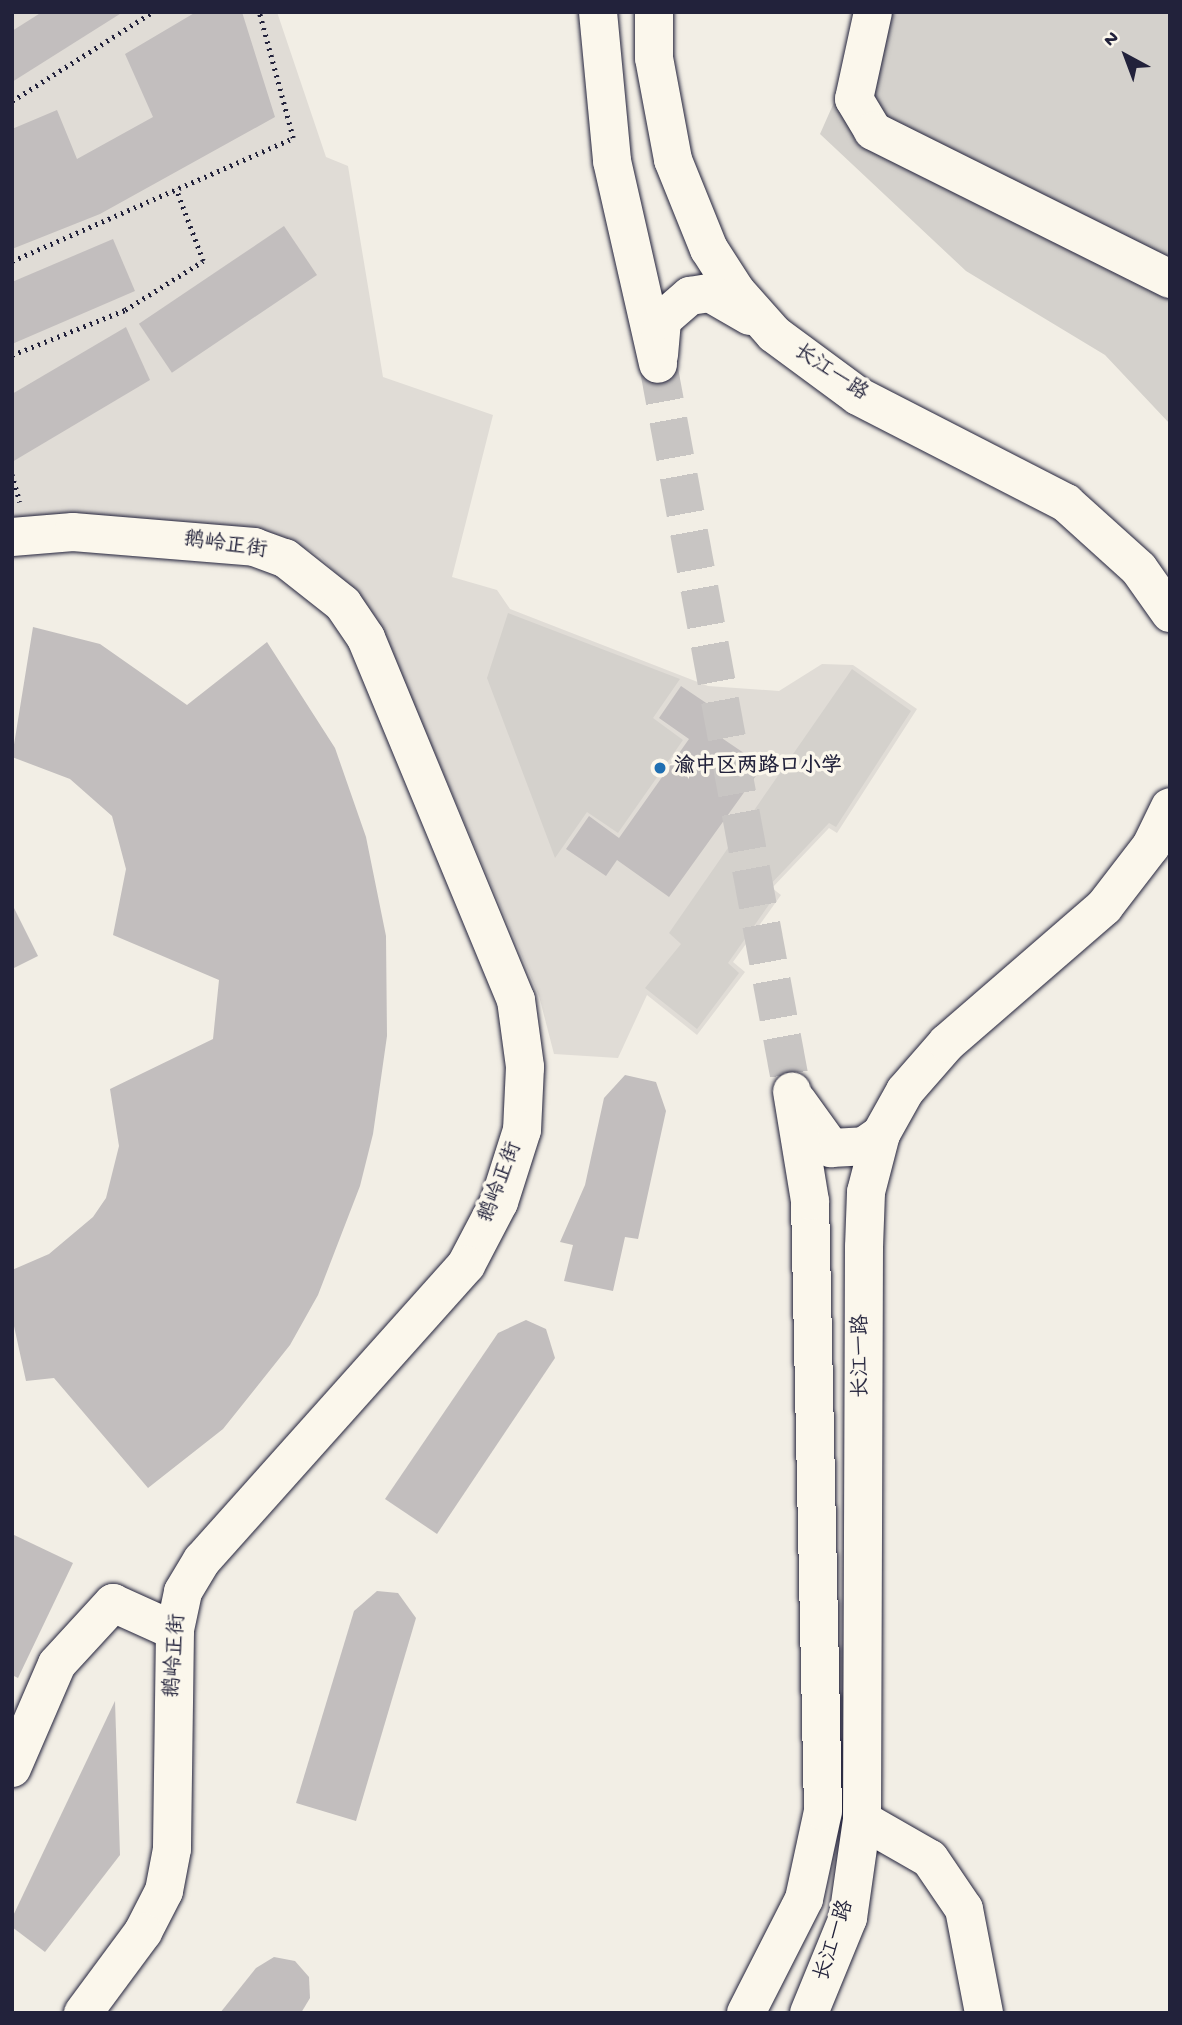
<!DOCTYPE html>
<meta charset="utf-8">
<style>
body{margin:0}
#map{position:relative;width:1182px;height:2025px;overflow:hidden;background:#f2eee5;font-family:"Gochi Hand","LXGW WenKai TC",sans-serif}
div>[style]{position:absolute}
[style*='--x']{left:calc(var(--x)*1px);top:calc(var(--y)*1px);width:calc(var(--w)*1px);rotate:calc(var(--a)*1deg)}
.built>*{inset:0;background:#e0dcd6}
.green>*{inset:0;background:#d4d1cc}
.building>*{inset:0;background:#c2bebe;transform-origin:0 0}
.major-tunnel>*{height:38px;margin-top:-19px;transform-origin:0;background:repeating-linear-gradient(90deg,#c8c5c3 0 38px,transparent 0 57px)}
.path>*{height:4.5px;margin-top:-2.25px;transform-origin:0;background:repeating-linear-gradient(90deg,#22223b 0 2px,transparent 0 7px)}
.roads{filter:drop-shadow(0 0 2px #22223b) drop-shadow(0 0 2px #22223b)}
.minor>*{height:38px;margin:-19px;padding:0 19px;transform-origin:19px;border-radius:19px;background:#fbf7ec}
.major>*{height:38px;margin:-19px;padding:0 19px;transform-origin:19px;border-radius:19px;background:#fbf7ec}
.dots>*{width:19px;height:19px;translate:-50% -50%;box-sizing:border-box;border:4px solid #fbf7ec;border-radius:50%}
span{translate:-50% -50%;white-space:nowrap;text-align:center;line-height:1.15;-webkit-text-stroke:7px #fbf7ec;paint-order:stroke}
.street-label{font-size:21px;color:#22223b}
.poi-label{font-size:21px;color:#22223b;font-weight:700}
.left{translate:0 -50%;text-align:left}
.frame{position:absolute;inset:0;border:14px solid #22223b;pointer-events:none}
.north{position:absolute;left:1091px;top:21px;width:70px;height:70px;-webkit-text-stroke:5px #fbf7ec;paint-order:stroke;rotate:319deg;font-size:19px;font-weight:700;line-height:28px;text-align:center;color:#22223b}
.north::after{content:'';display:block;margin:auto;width:24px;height:32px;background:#22223b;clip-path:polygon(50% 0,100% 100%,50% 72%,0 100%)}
</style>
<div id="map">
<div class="built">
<i style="clip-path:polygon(12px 12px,277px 12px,326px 157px,348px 166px,383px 377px,493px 415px,452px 577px,497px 590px,510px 609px,708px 686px,779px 691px,822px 664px,853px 665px,917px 709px,837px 833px,829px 828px,772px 888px,781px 895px,733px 962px,745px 972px,697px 1035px,647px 995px,618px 1058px,554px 1054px,539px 996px,377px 618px,320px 556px,291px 541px,12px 523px)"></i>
</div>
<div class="green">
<i style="clip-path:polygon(874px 12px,1170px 12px,1170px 424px,1105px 355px,966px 271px,820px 134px)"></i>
<i style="clip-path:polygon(508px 613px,680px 679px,653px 718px,683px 740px,618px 833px,587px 812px,555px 858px,487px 678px)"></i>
<i style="clip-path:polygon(852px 669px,911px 711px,836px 827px,829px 823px,766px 889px,775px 896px,728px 963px,739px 973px,697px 1029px,645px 988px,681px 944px,669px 933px)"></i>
</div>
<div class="building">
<i style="clip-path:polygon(42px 12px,123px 12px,12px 82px,12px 31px)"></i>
<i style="clip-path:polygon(196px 12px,242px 12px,275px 117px,100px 214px,12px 249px,12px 129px,57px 110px,77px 159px,153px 117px,125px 54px)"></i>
<i style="left:284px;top:226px;width:59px;height:175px;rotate:56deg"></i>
<i style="clip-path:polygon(113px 239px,135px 291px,12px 344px,12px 282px)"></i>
<i style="clip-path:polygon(126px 327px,150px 380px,12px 462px,12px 394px)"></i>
<i style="clip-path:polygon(33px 627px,100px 644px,187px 705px,267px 642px,335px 748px,366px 837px,386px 936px,387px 1036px,373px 1134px,360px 1186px,318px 1295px,290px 1345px,223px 1429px,148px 1488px,54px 1378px,26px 1381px,12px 1317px,12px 1270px,49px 1254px,93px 1217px,106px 1198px,119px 1146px,110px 1089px,213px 1039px,219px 980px,113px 935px,126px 869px,112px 816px,70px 779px,12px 757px)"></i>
<i style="clip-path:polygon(681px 686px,721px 713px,710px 730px,763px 766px,669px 897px,617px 860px,606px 876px,566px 849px,589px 816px,619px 838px,689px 739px,659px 718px)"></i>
<i style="clip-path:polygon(12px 904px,38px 956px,12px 969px)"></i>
<i style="clip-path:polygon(625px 1075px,656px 1082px,666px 1111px,638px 1239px,625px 1237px,613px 1291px,564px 1281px,573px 1245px,560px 1242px,585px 1185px,604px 1098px)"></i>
<i style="clip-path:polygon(526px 1320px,546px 1329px,555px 1358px,437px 1534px,385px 1499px,498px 1333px)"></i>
<i style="clip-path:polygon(12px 1534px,73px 1563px,18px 1678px,12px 1675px)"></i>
<i style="clip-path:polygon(377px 1591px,398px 1593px,416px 1618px,356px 1821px,296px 1803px,354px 1611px)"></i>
<i style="clip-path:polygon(115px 1701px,120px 1855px,45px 1952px,12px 1927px,12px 1918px)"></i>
<i style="clip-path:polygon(274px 1957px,295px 1961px,309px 1977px,310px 1998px,301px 2013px,220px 2013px,256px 1968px)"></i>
</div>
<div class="major-tunnel">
<i style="--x:658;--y:364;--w:739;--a:79.56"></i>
</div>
<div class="path">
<i style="--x:12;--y:101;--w:167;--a:-32.3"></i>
<i style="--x:12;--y:261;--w:307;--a:-23.6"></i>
<i style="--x:293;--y:138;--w:131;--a:-105.1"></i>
<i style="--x:12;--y:355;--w:122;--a:-21.7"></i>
<i style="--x:125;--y:310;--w:92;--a:-32.1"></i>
<i style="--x:203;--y:261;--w:77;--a:-110.6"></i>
<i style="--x:12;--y:474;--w:29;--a:74"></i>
</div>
<div class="roads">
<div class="minor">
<i style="--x:873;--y:12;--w:89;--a:102.3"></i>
<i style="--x:854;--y:99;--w:37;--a:59"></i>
<i style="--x:873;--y:131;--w:332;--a:26.5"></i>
<i style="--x:12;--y:537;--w:61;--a:-4.7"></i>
<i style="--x:73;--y:532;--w:182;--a:4.7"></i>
<i style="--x:254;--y:547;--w:33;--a:20"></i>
<i style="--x:285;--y:558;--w:74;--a:38.4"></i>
<i style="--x:343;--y:604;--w:41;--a:55.9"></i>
<i style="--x:366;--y:638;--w:392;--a:67.5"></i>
<i style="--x:516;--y:1000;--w:68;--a:82.3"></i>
<i style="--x:525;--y:1067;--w:63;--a:92.7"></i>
<i style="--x:522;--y:1130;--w:76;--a:107.7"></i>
<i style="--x:499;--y:1202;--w:71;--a:117.6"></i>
<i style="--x:466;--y:1265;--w:396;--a:131.8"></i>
<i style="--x:202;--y:1560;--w:37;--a:121"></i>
<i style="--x:183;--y:1592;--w:40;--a:102"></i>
<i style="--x:175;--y:1631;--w:218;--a:90.8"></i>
<i style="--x:172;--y:1849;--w:43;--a:100.8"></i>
<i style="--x:164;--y:1891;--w:46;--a:117.1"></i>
<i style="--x:143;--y:1932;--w:101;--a:126.5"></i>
<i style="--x:12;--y:1768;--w:113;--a:-66.6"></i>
<i style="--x:57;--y:1664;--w:83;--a:-47.4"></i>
<i style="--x:113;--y:1603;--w:68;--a:24.3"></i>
<i style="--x:862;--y:1820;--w:78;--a:29.8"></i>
<i style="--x:930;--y:1859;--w:60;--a:55.8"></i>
<i style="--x:964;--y:1909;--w:106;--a:79.1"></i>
</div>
<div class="major">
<i style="--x:598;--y:12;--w:150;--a:84.6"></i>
<i style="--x:612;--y:161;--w:208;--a:77.2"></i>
<i style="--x:654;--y:12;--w:46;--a:90"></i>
<i style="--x:654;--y:58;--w:104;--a:79.4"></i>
<i style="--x:673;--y:160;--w:96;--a:68"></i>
<i style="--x:709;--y:249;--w:50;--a:57.3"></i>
<i style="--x:736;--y:291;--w:57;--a:48.5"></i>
<i style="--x:774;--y:334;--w:104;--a:36.4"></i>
<i style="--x:858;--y:396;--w:234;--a:27.2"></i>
<i style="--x:1066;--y:503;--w:98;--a:42.1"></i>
<i style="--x:1139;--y:569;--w:54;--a:54.8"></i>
<i style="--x:659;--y:355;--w:35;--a:-85"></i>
<i style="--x:662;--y:320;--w:37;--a:-41"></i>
<i style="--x:690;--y:296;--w:20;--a:-9"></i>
<i style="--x:710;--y:293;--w:46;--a:29.9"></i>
<i style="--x:798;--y:1102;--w:57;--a:54.3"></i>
<i style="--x:831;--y:1148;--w:33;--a:-3"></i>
<i style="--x:864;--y:1146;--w:21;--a:-35"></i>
<i style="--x:746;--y:2013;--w:128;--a:-63"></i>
<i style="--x:804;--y:1899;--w:90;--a:-77.8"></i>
<i style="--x:823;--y:1811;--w:610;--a:-91.22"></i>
<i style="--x:810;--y:1201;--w:111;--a:-99.3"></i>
<i style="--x:809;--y:2013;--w:103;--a:-67.7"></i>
<i style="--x:848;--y:1918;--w:99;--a:-81.9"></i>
<i style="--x:862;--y:1820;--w:573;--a:-89.8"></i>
<i style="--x:864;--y:1247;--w:55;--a:-87.9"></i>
<i style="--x:866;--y:1192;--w:60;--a:-75.5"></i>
<i style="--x:881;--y:1134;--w:49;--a:-60.8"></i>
<i style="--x:905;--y:1091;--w:64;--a:-48.8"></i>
<i style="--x:947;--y:1043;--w:208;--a:-40.9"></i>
<i style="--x:1104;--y:907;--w:77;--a:-52.4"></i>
<i style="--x:1151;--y:846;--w:43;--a:-64"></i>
</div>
</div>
<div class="dots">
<i style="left:660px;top:768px;background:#1f6fb2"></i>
</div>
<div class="street-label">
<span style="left:830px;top:374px;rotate:34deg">长江一路</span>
<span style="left:225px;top:547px;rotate:8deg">鹅岭正街</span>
<span style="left:502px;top:1183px;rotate:-69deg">鹅岭正街</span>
<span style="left:863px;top:1356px;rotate:-90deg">长江一路</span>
<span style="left:177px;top:1656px;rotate:-86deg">鹅岭正街</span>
<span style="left:836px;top:1941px;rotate:-72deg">长江一路</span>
</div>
<div class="poi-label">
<span class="left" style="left:674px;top:768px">渝中区两路口小学</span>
</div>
<div class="frame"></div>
<div class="north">N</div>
</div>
